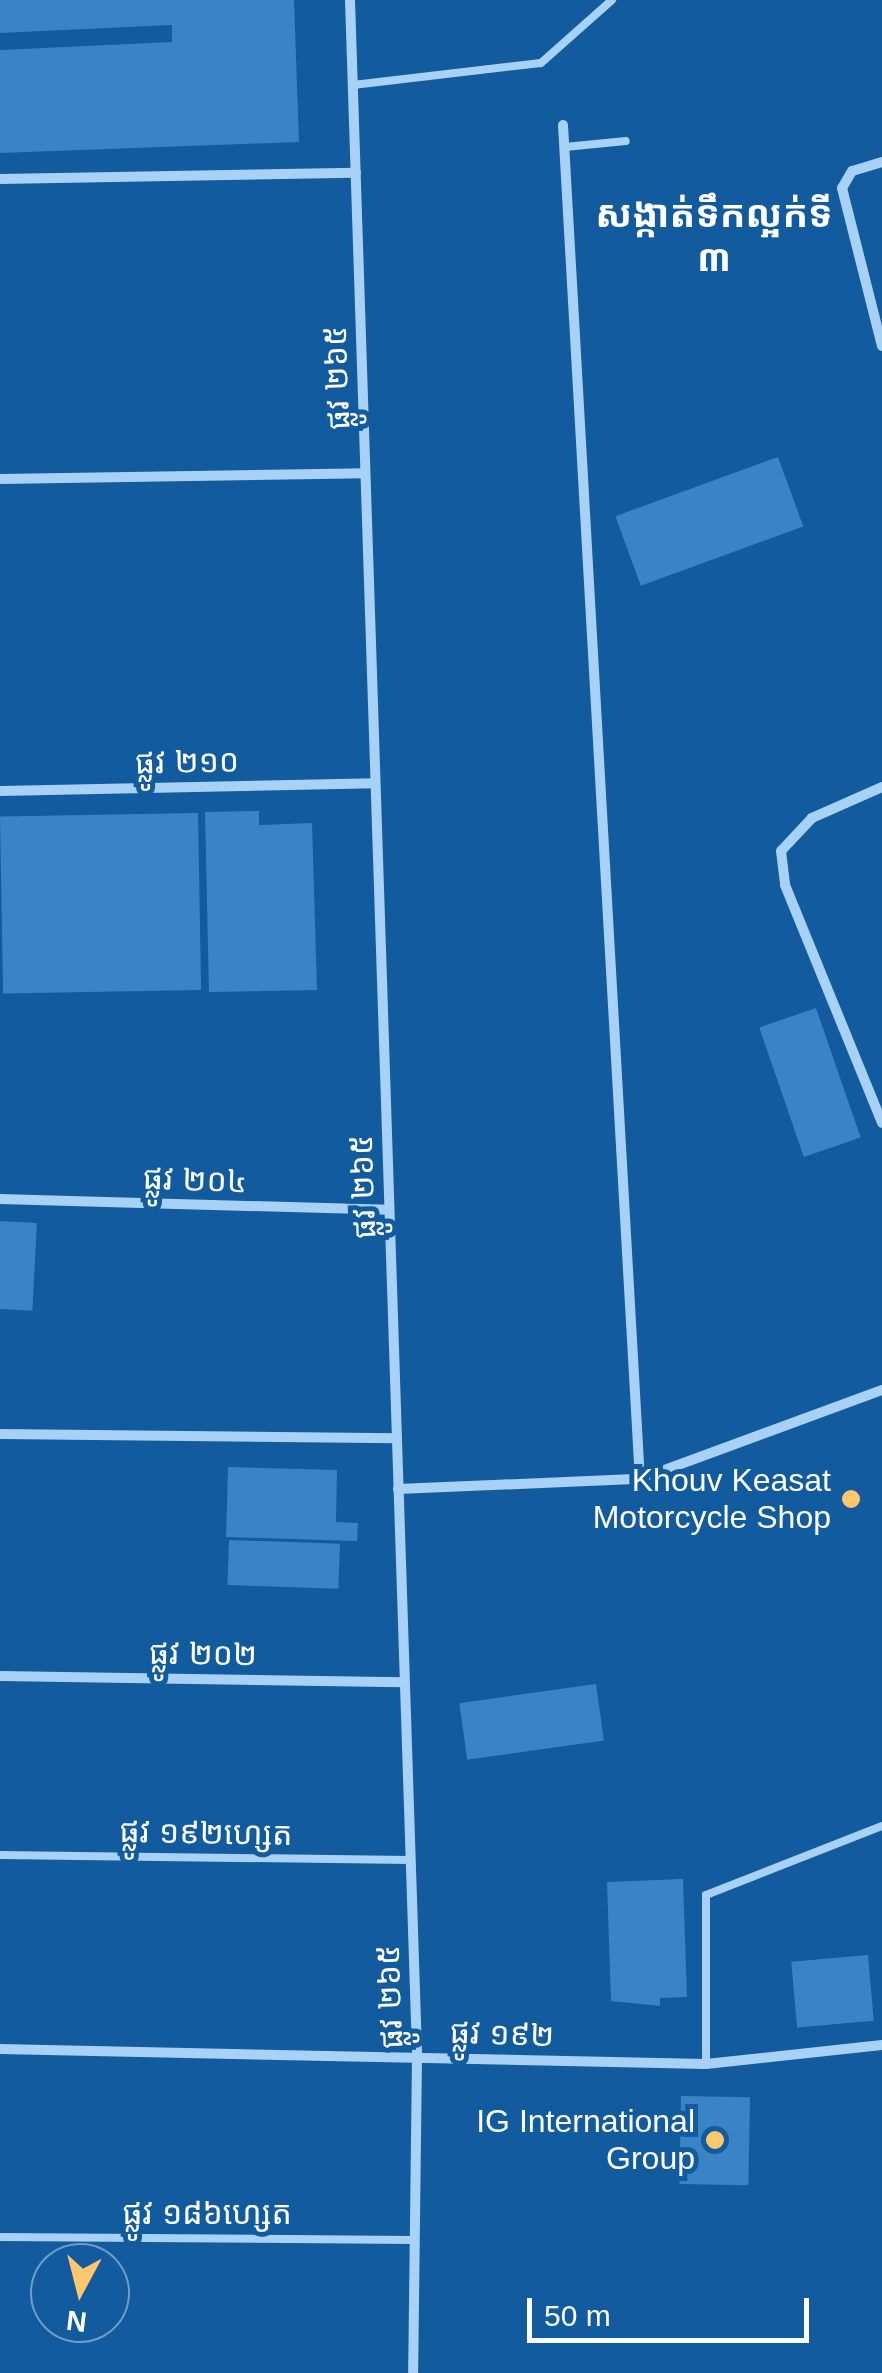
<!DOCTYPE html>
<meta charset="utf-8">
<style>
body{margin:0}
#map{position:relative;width:882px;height:2373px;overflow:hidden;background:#115b9e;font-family:Arial,"Noto Sans Khmer",sans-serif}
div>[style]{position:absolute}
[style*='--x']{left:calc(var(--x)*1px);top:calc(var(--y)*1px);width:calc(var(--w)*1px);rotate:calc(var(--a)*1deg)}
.building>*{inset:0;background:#3a84c5;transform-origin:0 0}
.service>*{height:8px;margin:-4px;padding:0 4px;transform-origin:4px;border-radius:4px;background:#a7d1f5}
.minor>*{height:10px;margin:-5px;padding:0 5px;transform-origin:5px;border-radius:5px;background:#a7d1f5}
.dots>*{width:28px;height:28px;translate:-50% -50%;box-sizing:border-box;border:5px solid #115b9e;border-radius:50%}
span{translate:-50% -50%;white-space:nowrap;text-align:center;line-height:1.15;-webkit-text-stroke:10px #115b9e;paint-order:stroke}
.street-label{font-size:32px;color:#fff}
.poi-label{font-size:32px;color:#fff}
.right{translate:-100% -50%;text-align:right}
.quarter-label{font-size:38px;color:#fff;font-weight:700}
.north{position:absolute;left:30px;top:2243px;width:100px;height:100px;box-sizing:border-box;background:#115b9e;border:2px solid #709dc5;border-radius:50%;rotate:187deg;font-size:28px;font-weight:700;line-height:40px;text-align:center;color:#fff}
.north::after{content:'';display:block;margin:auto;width:35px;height:45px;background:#ffc76b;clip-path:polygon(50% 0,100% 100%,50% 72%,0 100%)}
.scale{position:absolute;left:527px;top:2298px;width:282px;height:45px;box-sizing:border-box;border:5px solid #fff;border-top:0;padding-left:12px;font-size:30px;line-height:35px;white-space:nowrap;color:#fff;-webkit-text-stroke:8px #115b9e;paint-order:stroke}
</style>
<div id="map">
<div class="building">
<i style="clip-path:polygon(0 0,294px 0,299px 142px,0 153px,0 50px,172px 42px,172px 25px,0 33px)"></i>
<i style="left:778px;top:457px;width:74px;height:173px;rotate:70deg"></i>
<i style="clip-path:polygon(259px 811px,259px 825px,312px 823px,317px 990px,209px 992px,205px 812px)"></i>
<i style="left:198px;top:813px;width:177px;height:198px;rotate:89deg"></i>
<i style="left:816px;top:1008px;width:137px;height:60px;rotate:71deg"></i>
<i style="left:0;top:1221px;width:37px;height:88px;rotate:3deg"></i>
<i style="clip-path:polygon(228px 1467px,337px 1470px,336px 1522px,358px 1523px,357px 1541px,226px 1537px)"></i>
<i style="left:229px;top:1540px;width:111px;height:45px;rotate:2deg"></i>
<i style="left:596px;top:1684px;width:57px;height:138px;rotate:82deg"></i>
<i style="clip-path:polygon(683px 1879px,687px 1997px,660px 1998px,660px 2006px,611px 2001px,607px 1882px)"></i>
<i style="left:868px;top:1955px;width:66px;height:77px;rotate:85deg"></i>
<i style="left:681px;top:2096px;width:69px;height:88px;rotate:1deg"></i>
</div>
<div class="service">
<i style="--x:353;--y:85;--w:189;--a:-6.7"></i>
<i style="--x:541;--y:63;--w:95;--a:-41.6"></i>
<i style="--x:565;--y:147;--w:61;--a:-5.6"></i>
<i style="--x:0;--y:1855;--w:410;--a:0.7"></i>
<i style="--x:706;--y:2064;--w:169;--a:-90"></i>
<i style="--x:706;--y:1895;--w:189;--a:-21.4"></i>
<i style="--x:0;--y:2237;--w:414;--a:0.4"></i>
</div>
<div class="minor">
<i style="--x:350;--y:0;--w:2058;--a:88.13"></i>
<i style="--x:417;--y:2057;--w:316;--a:90.7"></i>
<i style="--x:563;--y:125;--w:1356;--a:86.75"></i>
<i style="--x:882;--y:162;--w:31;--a:163"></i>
<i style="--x:852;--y:171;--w:20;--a:120"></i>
<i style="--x:842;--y:188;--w:163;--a:75.8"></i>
<i style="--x:0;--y:179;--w:356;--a:-1"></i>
<i style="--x:0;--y:479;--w:365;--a:-0.9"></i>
<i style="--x:882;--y:787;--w:77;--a:156.1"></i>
<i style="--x:812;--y:818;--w:45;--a:133.2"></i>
<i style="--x:781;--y:851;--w:34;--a:83"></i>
<i style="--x:785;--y:885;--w:257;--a:67.8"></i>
<i style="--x:0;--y:791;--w:375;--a:-1.2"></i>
<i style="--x:0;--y:1199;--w:389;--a:1.6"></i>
<i style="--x:0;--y:1434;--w:397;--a:0.6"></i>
<i style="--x:398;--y:1489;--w:242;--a:-2.4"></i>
<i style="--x:640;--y:1479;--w:258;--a:-20.2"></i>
<i style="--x:0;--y:1676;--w:404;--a:0.9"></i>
<i style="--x:0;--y:2049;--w:706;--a:1.22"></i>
<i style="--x:706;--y:2064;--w:177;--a:-6.2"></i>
</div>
<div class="dots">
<i style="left:851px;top:1499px;background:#ffc76b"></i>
<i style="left:715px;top:2140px;background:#ffc76b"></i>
</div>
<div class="street-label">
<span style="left:337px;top:378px;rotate:-92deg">ផ្លូវ ២៦៥</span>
<span style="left:187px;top:762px;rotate:-1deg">ផ្លូវ ២១០</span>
<span style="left:195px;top:1180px;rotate:2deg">ផ្លូវ ២០៤</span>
<span style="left:363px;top:1187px;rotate:-92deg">ផ្លូវ ២៦៥</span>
<span style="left:203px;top:1654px;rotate:1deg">ផ្លូវ ២០២</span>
<span style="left:206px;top:1833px;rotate:1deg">ផ្លូវ ១៩២ហ្សេត</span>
<span style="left:390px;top:1997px;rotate:-92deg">ផ្លូវ ២៦៥</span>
<span style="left:502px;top:2034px;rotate:2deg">ផ្លូវ ១៩២</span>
<span style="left:207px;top:2213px">ផ្លូវ ១៨៦ហ្សេត</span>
</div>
<div class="poi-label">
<span class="right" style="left:831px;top:1499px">Khouv Keasat<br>Motorcycle Shop</span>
<span class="right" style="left:695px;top:2140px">IG International<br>Group</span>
</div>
<div class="quarter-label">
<span style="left:714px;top:237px">សង្កាត់ទឹកល្អក់ទី<br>៣</span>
</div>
<div class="north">N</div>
<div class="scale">50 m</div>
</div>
